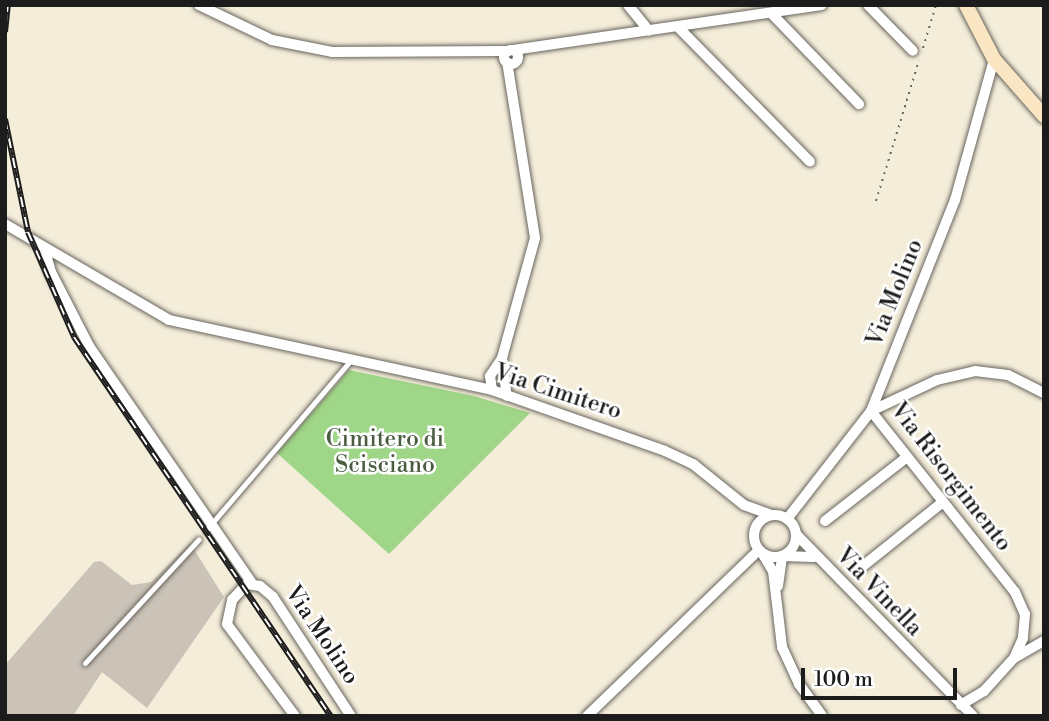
<!DOCTYPE html>
<style>
body{margin:0}
#map{position:relative;width:1049px;height:721px;overflow:hidden;background:#f4edda;font-family:"Libre Bodoni",serif}
div>[style]{position:absolute}
[style*='--x']{left:calc(var(--x)*1px);top:calc(var(--y)*1px);width:calc(var(--w)*1px);rotate:calc(var(--a)*1deg)}
.industrial>*{inset:0;background:#cbc3b8}
.green>*{inset:0;background:#9fd687}
.path>*{height:2px;margin-top:-1px;transform-origin:0;background:repeating-linear-gradient(90deg,#68655e 0 2px,transparent 0 7px)}
.roads{filter:drop-shadow(0 0 2px #68655e) drop-shadow(0 0 2px #68655e)}
.lane>*{height:5px;margin:-2.5px;padding:0 2.5px;transform-origin:2.5px;border-radius:2.5px;background:#fff}
.street>*{height:10px;margin:-5px;padding:0 5px;transform-origin:5px;border-radius:5px;background:#fff}
.street>.ring{margin:-5px;padding:0;box-sizing:content-box;background:none;border:10px solid #fff;border-radius:50%}
.secondary>*{height:14px;margin:-7px;padding:0 7px;transform-origin:7px;border-radius:7px;background:#fbe6c3}
.rail>*{height:6px;margin-top:-3px;transform-origin:0;background:repeating-linear-gradient(90deg,#fff 0 10px,#1c1c1c 0 20px);box-sizing:border-box;border-block:2px solid #1c1c1c}
span{translate:-50% -50%;white-space:nowrap;text-align:center;line-height:1.15;-webkit-text-stroke:5px #fff;paint-order:stroke}
.street-label{font-size:23px;color:#1c1c1c}
.park-label{font-size:23px;color:#4a5d41}
.frame{position:absolute;inset:0;border:7px solid #1c1c1c;pointer-events:none}
.scale{position:absolute;left:801px;top:668px;width:156px;height:32px;box-sizing:border-box;border:4px solid #1c1c1c;border-top:0;padding-left:9px;font-size:21px;line-height:24px;white-space:nowrap;color:#1c1c1c;-webkit-text-stroke:5px #fff;paint-order:stroke}
</style>
<div id="map">
<div class="industrial">
<i style="clip-path:polygon(190px 543px,224px 597px,147px 708px,102px 672px,73px 716px,5px 716px,5px 665px,94px 562px,101px 561px,132px 585px,151px 582px)"></i>
</div>
<div class="green">
<i style="clip-path:polygon(349px 370px,474px 396px,530px 413px,389px 554px,277px 453px)"></i>
</div>
<div class="path">
<i style="--x:923;--y:48;--w:45;--a:-73.2"></i>
<i style="--x:876;--y:201;--w:147;--a:-73"></i>
</div>
<div class="roads">
<div class="lane">
<i style="--x:207;--y:529;--w:221;--a:-49.6"></i>
<i style="--x:85;--y:663;--w:168;--a:-47.4"></i>
</div>
<div class="street">
<i style="--x:199;--y:5;--w:81;--a:25.6"></i>
<i style="--x:272;--y:40;--w:61;--a:11.3"></i>
<i style="--x:332;--y:52;--w:177;--a:-0.3"></i>
<i style="--x:628;--y:5;--w:33;--a:51"></i>
<i style="--x:868;--y:5;--w:64;--a:45.6"></i>
<i style="--x:773;--y:15;--w:124;--a:46"></i>
<i style="--x:679;--y:28;--w:187;--a:45.6"></i>
<i style="--x:513;--y:50;--w:312;--a:-8.3"></i>
<i class="ring" style="left:504px;top:50px;width:4px;height:4px"></i>
<i style="--x:5;--y:224;--w:190;--a:30.3"></i>
<i style="--x:169;--y:320;--w:330;--a:12.2"></i>
<i style="--x:492;--y:390;--w:183;--a:19.4"></i>
<i style="--x:665;--y:451;--w:31;--a:25"></i>
<i style="--x:693;--y:464;--w:65;--a:38.8"></i>
<i style="--x:744;--y:505;--w:30;--a:20"></i>
<i style="--x:45;--y:250;--w:23;--a:75"></i>
<i style="--x:51;--y:272;--w:83;--a:62.8"></i>
<i style="--x:89;--y:346;--w:288;--a:55.5"></i>
<i style="--x:502;--y:358;--w:38;--a:83"></i>
<i style="--x:492;--y:390;--w:14;--a:-98"></i>
<i style="--x:490;--y:376;--w:22;--a:-56"></i>
<i style="--x:502;--y:358;--w:124;--a:-74.6"></i>
<i style="--x:535;--y:238;--w:178;--a:-99"></i>
<i style="--x:871;--y:411;--w:231;--a:51.5"></i>
<i style="--x:1015;--y:592;--w:24;--a:66"></i>
<i style="--x:1025;--y:614;--w:24;--a:95"></i>
<i style="--x:1023;--y:638;--w:22;--a:114"></i>
<i style="--x:1014;--y:658;--w:45;--a:132.3"></i>
<i style="--x:984;--y:691;--w:27;--a:149"></i>
<i style="--x:871;--y:411;--w:73;--a:-25.2"></i>
<i style="--x:937;--y:380;--w:39;--a:-13"></i>
<i style="--x:975;--y:371;--w:33;--a:7"></i>
<i style="--x:1008;--y:375;--w:40;--a:26.6"></i>
<i class="ring" style="left:754px;top:515px;width:32px;height:32px"></i>
<i style="--x:787;--y:519;--w:137;--a:-52.1"></i>
<i style="--x:871;--y:411;--w:227;--a:-68.3"></i>
<i style="--x:955;--y:200;--w:146;--a:-74.5"></i>
<i style="--x:825;--y:521;--w:104;--a:-38"></i>
<i style="--x:796;--y:534;--w:254;--a:45.8"></i>
<i style="--x:762;--y:553;--w:21;--a:59"></i>
<i style="--x:773;--y:571;--w:77;--a:83.2"></i>
<i style="--x:782;--y:647;--w:41;--a:65.3"></i>
<i style="--x:799;--y:684;--w:39;--a:54"></i>
<i style="--x:863;--y:566;--w:102;--a:-38.7"></i>
<i style="--x:778;--y:586;--w:30;--a:-82"></i>
<i style="--x:782;--y:556;--w:32;--a:2"></i>
<i style="--x:1016;--y:657;--w:32;--a:-30"></i>
<i style="--x:295;--y:716;--w:114;--a:-126.5"></i>
<i style="--x:227;--y:624;--w:25;--a:-78"></i>
<i style="--x:232;--y:600;--w:22;--a:-47"></i>
<i style="--x:247;--y:584;--w:13;--a:9"></i>
<i style="--x:260;--y:586;--w:17;--a:40"></i>
<i style="--x:273;--y:597;--w:142;--a:56.8"></i>
<i style="--x:587;--y:716;--w:239;--a:-44"></i>
</div>
<div class="secondary">
<i style="--x:966;--y:5;--w:61;--a:62.6"></i>
<i style="--x:994;--y:59;--w:76;--a:48.7"></i>
</div>
</div>
<div class="rail">
<i style="--x:5;--y:32;--w:27;--a:-84"></i>
<i style="--x:5;--y:119;--w:115;--a:78.5"></i>
<i style="--x:28;--y:232;--w:115;--a:66.3"></i>
<i style="--x:74;--y:337;--w:458;--a:55.9"></i>
</div>
<div class="street-label">
<span style="left:895px;top:293px;rotate:-68deg">Via Molino</span>
<span style="left:558px;top:392px;rotate:18deg">Via Cimitero</span>
<span style="left:951px;top:477px;rotate:52deg">Via Risorgimento</span>
<span style="left:879px;top:592px;rotate:46deg">Via Vinella</span>
<span style="left:322px;top:635px;rotate:56deg">Via Molino</span>
</div>
<div class="park-label">
<span style="left:385px;top:452px">Cimitero di<br>Scisciano</span>
</div>
<div class="frame"></div>
<div class="scale">100 m</div>
</div>
